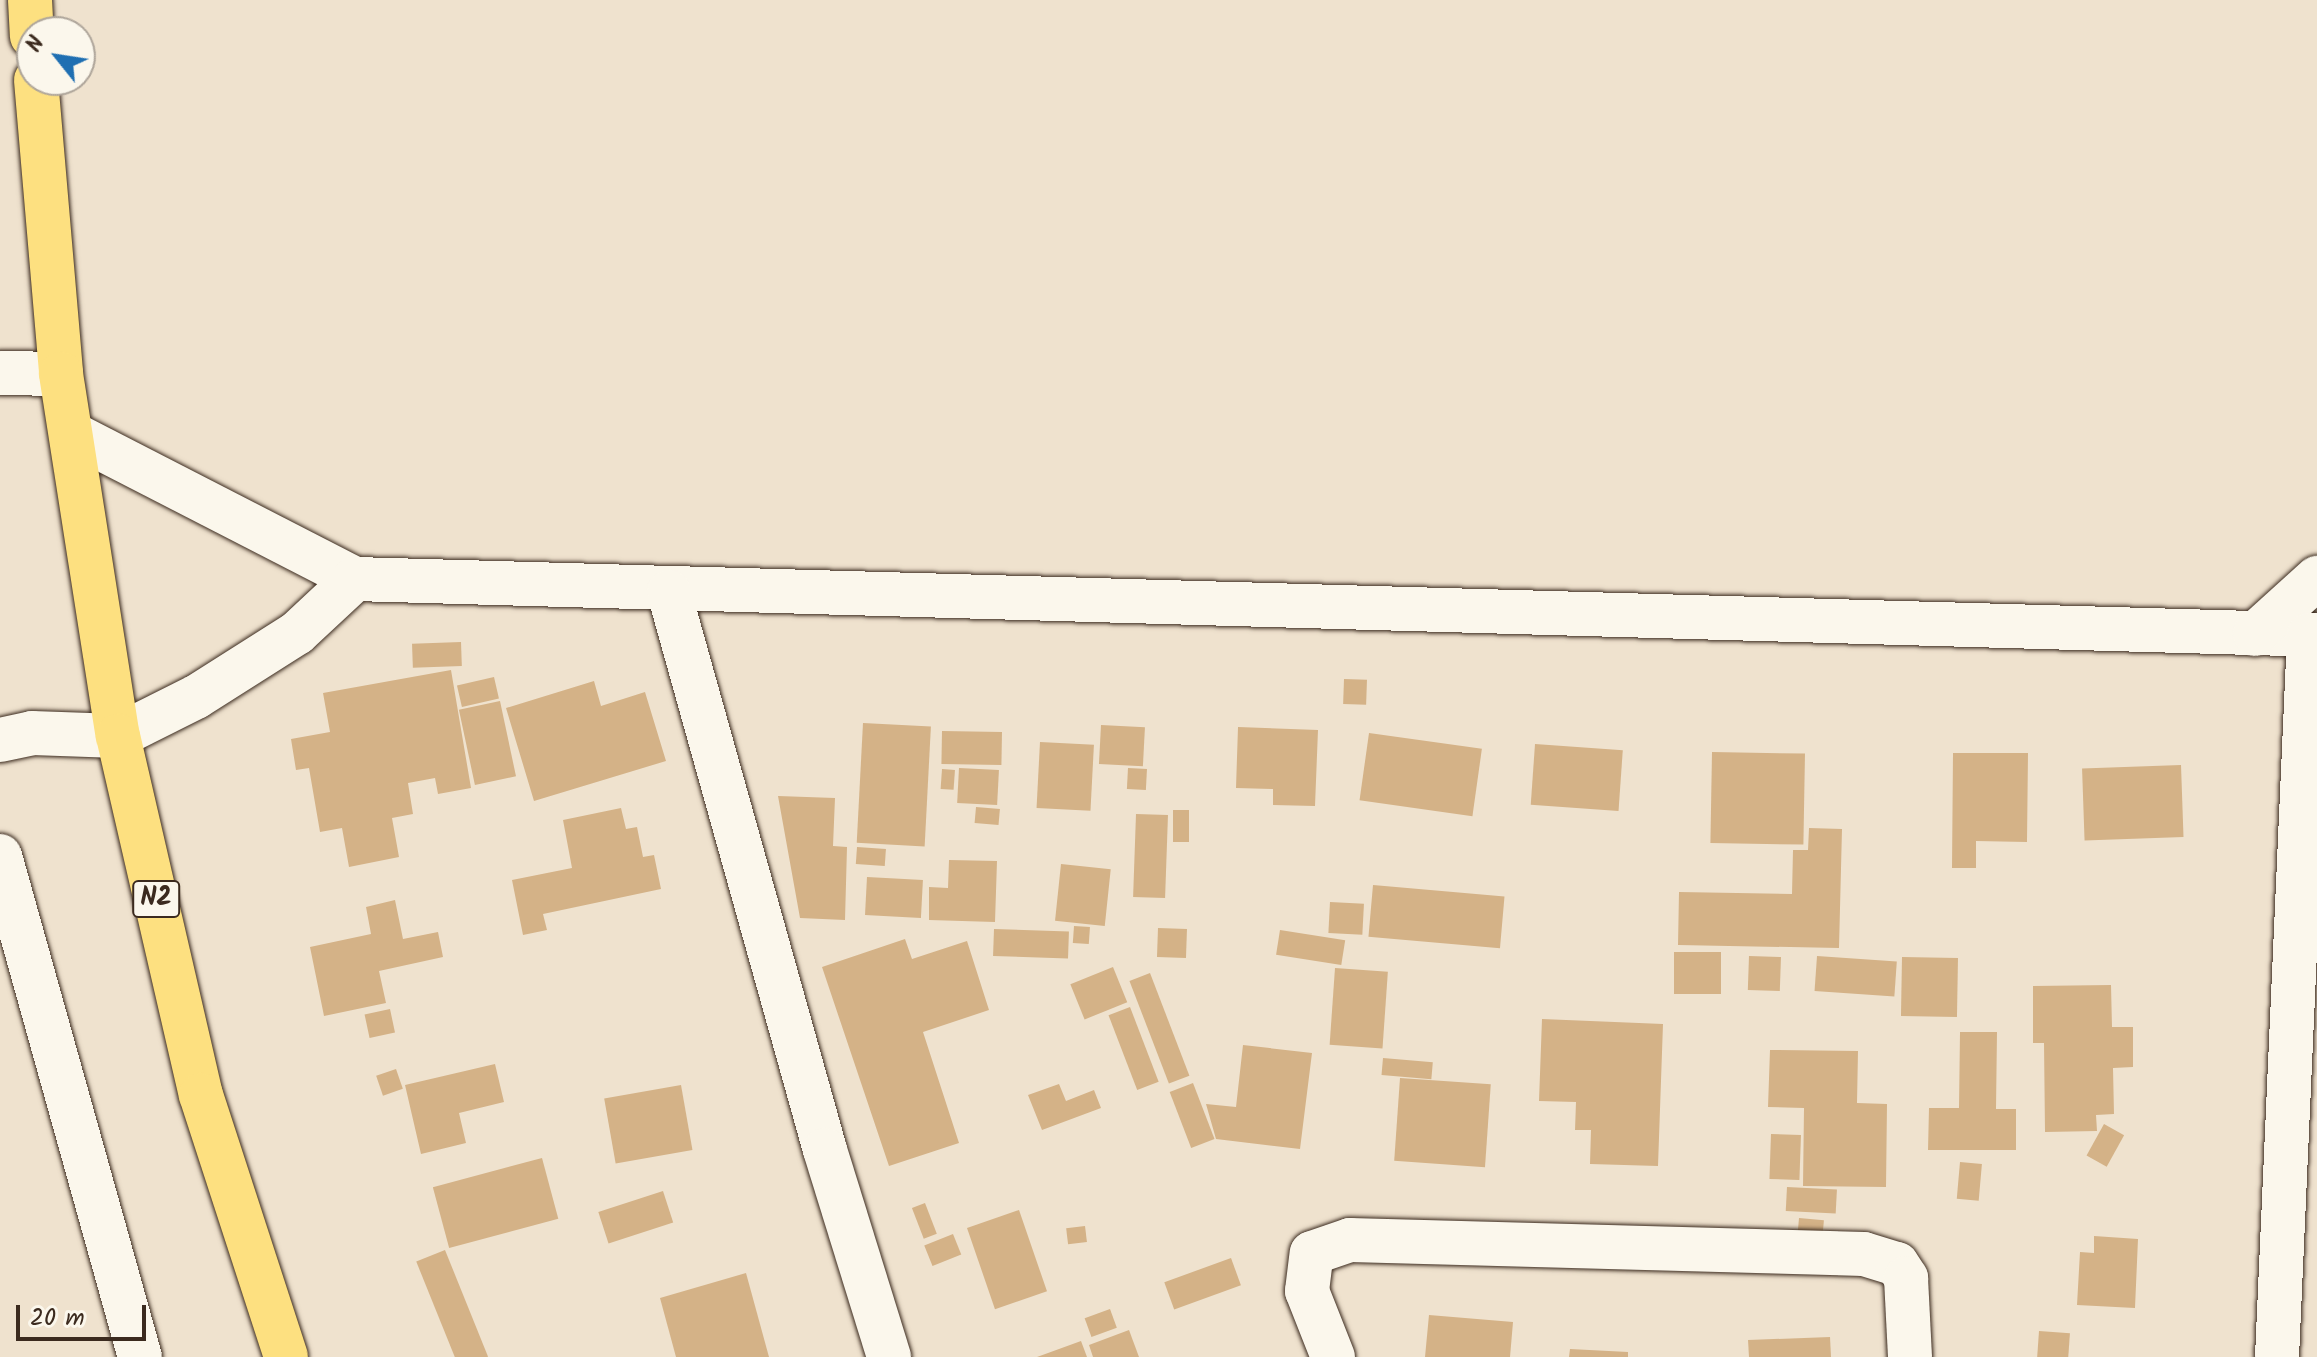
<!DOCTYPE html>
<style>
body{margin:0}
#map{position:relative;width:2317px;height:1357px;overflow:hidden;background:#efe2ce;font-family:Kalam,sans-serif}
div>[style]{position:absolute}
[style*='--x']{left:calc(var(--x)*1px);top:calc(var(--y)*1px);width:calc(var(--w)*1px);rotate:calc(var(--a)*1deg)}
.building>*{inset:0;background:#d4b287;transform-origin:0 0}
.roads{filter:drop-shadow(0 0 2px #3b2a1e) drop-shadow(0 0 2px #3b2a1e)}
.street>*{height:44px;margin:-22px;padding:0 22px;transform-origin:22px;border-radius:22px;background:#fbf7ec}
.primary>*{height:44px;margin:-22px;padding:0 22px;transform-origin:22px;border-radius:22px;background:#fde080}
span{translate:-50% -50%;white-space:nowrap;text-align:center;line-height:1.15;-webkit-text-stroke:6px #fbf7ec;paint-order:stroke}
.shield-label span{padding:2px 6px;background:#fbf7ec;border:2px solid;border-radius:6px;-webkit-text-stroke-width:0}
.shield-label{font-size:26px;color:#3b2a1e;font-weight:700}
.north{position:absolute;left:16px;top:16px;width:80px;height:80px;box-sizing:border-box;background:#fbf7ec;border:2px solid #aea59a;border-radius:50%;rotate:300deg;font-size:22px;font-weight:700;line-height:32px;text-align:center;color:#3b2a1e}
.north::after{content:'';display:block;margin:auto;width:28px;height:36px;background:#1f6fb2;clip-path:polygon(50% 0,100% 100%,50% 72%,0 100%)}
.scale{position:absolute;left:16px;top:1305px;width:130px;height:36px;box-sizing:border-box;border:4px solid #3b2a1e;border-top:0;padding-left:10px;font-size:24px;line-height:28px;white-space:nowrap;color:#3b2a1e;-webkit-text-stroke:6px #fbf7ec;paint-order:stroke}
</style>
<div id="map">
<div class="building">
<i style="left:461px;top:642px;width:24px;height:49px;rotate:88deg"></i>
<i style="clip-path:polygon(451px 670px,471px 788px,438px 794px,435px 778px,408px 783px,413px 814px,392px 818px,399px 857px,349px 867px,342px 828px,320px 832px,309px 768px,296px 770px,291px 739px,330px 732px,323px 693px)"></i>
<i style="left:494px;top:677px;width:22px;height:38px;rotate:77deg"></i>
<i style="left:1344px;top:679px;width:23px;height:25px;rotate:2deg"></i>
<i style="clip-path:polygon(594px 681px,601px 706px,645px 692px,666px 761px,534px 801px,506px 708px)"></i>
<i style="left:500px;top:701px;width:77px;height:42px;rotate:78deg"></i>
<i style="left:863px;top:723px;width:68px;height:120px;rotate:3deg"></i>
<i style="left:1101px;top:725px;width:44px;height:39px;rotate:3deg"></i>
<i style="clip-path:polygon(1238px 727px,1318px 730px,1315px 806px,1273px 805px,1273px 789px,1236px 788px)"></i>
<i style="left:942px;top:731px;width:60px;height:33px;rotate:1deg"></i>
<i style="left:1369px;top:733px;width:114px;height:68px;rotate:8deg"></i>
<i style="left:1040px;top:742px;width:54px;height:66px;rotate:3deg"></i>
<i style="left:1535px;top:744px;width:88px;height:61px;rotate:4deg"></i>
<i style="left:1712px;top:752px;width:93px;height:91px;rotate:1deg"></i>
<i style="clip-path:polygon(1953px 753px,2028px 753px,2027px 842px,1976px 841px,1976px 868px,1952px 868px)"></i>
<i style="left:2181px;top:765px;width:72px;height:99px;rotate:88deg"></i>
<i style="left:959px;top:768px;width:40px;height:35px;rotate:3deg"></i>
<i style="left:1128px;top:768px;width:19px;height:21px;rotate:3deg"></i>
<i style="left:942px;top:769px;width:13px;height:20px;rotate:4deg"></i>
<i style="clip-path:polygon(778px 796px,835px 798px,833px 846px,847px 847px,845px 920px,800px 918px)"></i>
<i style="left:976px;top:807px;width:24px;height:16px;rotate:5deg"></i>
<i style="clip-path:polygon(621px 808px,626px 829px,637px 827px,643px 857px,654px 855px,661px 889px,543px 914px,547px 930px,523px 935px,512px 880px,572px 868px,563px 820px)"></i>
<i style="left:1173px;top:810px;width:16px;height:32px"></i>
<i style="left:1136px;top:814px;width:32px;height:83px;rotate:2deg"></i>
<i style="clip-path:polygon(1809px 828px,1842px 829px,1839px 948px,1678px 945px,1679px 892px,1792px 894px,1793px 850px,1808px 850px)"></i>
<i style="left:857px;top:847px;width:29px;height:17px;rotate:4deg"></i>
<i style="clip-path:polygon(949px 860px,997px 861px,995px 922px,929px 920px,929px 887px,948px 888px)"></i>
<i style="left:1061px;top:864px;width:50px;height:57px;rotate:6deg"></i>
<i style="left:867px;top:877px;width:56px;height:38px;rotate:3deg"></i>
<i style="left:1373px;top:885px;width:132px;height:52px;rotate:5deg"></i>
<i style="clip-path:polygon(395px 900px,403px 939px,438px 932px,443px 957px,379px 971px,386px 1003px,324px 1016px,310px 947px,371px 934px,366px 907px)"></i>
<i style="left:1330px;top:902px;width:34px;height:31px;rotate:3deg"></i>
<i style="left:1074px;top:926px;width:16px;height:17px;rotate:4deg"></i>
<i style="left:1158px;top:928px;width:29px;height:29px;rotate:2deg"></i>
<i style="left:994px;top:929px;width:75px;height:27px;rotate:2deg"></i>
<i style="left:1280px;top:930px;width:66px;height:25px;rotate:9deg"></i>
<i style="clip-path:polygon(905px 939px,912px 959px,967px 941px,989px 1010px,923px 1032px,959px 1143px,889px 1166px,822px 967px)"></i>
<i style="left:1674px;top:952px;width:47px;height:42px"></i>
<i style="left:1749px;top:956px;width:32px;height:34px;rotate:2deg"></i>
<i style="left:1817px;top:956px;width:80px;height:35px;rotate:4deg"></i>
<i style="left:1902px;top:957px;width:56px;height:59px;rotate:1deg"></i>
<i style="left:1113px;top:967px;width:38px;height:46px;rotate:68deg"></i>
<i style="left:1335px;top:968px;width:53px;height:77px;rotate:4deg"></i>
<i style="left:1150px;top:973px;width:110px;height:22px;rotate:69deg"></i>
<i style="clip-path:polygon(2111px 985px,2112px 1027px,2133px 1027px,2133px 1067px,2113px 1068px,2114px 1114px,2096px 1115px,2097px 1131px,2045px 1132px,2044px 1043px,2033px 1043px,2033px 986px)"></i>
<i style="left:1130px;top:1007px;width:80px;height:23px;rotate:69deg"></i>
<i style="left:390px;top:1009px;width:24px;height:26px;rotate:78deg"></i>
<i style="clip-path:polygon(1542px 1019px,1663px 1024px,1658px 1166px,1590px 1164px,1591px 1130px,1575px 1130px,1576px 1102px,1539px 1101px)"></i>
<i style="clip-path:polygon(1960px 1032px,1997px 1032px,1996px 1109px,2016px 1109px,2016px 1150px,1928px 1150px,1929px 1108px,1959px 1108px)"></i>
<i style="clip-path:polygon(1243px 1045px,1312px 1053px,1300px 1149px,1216px 1139px,1206px 1104px,1236px 1107px)"></i>
<i style="clip-path:polygon(1770px 1050px,1858px 1051px,1857px 1103px,1887px 1104px,1886px 1187px,1803px 1186px,1804px 1108px,1768px 1107px)"></i>
<i style="left:1383px;top:1058px;width:50px;height:17px;rotate:5deg"></i>
<i style="clip-path:polygon(495px 1064px,504px 1102px,459px 1113px,466px 1143px,421px 1154px,405px 1085px)"></i>
<i style="left:396px;top:1069px;width:21px;height:21px;rotate:71deg"></i>
<i style="left:1400px;top:1078px;width:91px;height:83px;rotate:4deg"></i>
<i style="left:1193px;top:1083px;width:60px;height:25px;rotate:69deg"></i>
<i style="clip-path:polygon(1059px 1084px,1066px 1101px,1094px 1090px,1101px 1108px,1042px 1130px,1028px 1095px)"></i>
<i style="left:681px;top:1085px;width:66px;height:78px;rotate:80deg"></i>
<i style="left:2104px;top:1124px;width:23px;height:36px;rotate:29deg"></i>
<i style="left:1771px;top:1134px;width:30px;height:45px;rotate:2deg"></i>
<i style="left:542px;top:1158px;width:63px;height:113px;rotate:75deg"></i>
<i style="left:1960px;top:1162px;width:22px;height:37px;rotate:5deg"></i>
<i style="left:1787px;top:1187px;width:50px;height:24px;rotate:3deg"></i>
<i style="left:663px;top:1191px;width:33px;height:68px;rotate:72deg"></i>
<i style="left:925px;top:1203px;width:33px;height:14px;rotate:69deg"></i>
<i style="left:1019px;top:1210px;width:86px;height:55px;rotate:71deg"></i>
<i style="left:1799px;top:1218px;width:25px;height:20px;rotate:5deg"></i>
<i style="left:1085px;top:1226px;width:16px;height:19px;rotate:83deg"></i>
<i style="left:953px;top:1234px;width:22px;height:31px;rotate:68deg"></i>
<i style="clip-path:polygon(2094px 1236px,2138px 1239px,2135px 1308px,2077px 1305px,2080px 1252px,2094px 1253px)"></i>
<i style="left:445px;top:1250px;width:115px;height:31px;rotate:68deg"></i>
<i style="left:1231px;top:1258px;width:29px;height:71px;rotate:70deg"></i>
<i style="clip-path:polygon(746px 1273px,769px 1357px,676px 1357px,660px 1298px)"></i>
<i style="left:1110px;top:1309px;width:20px;height:27px;rotate:70deg"></i>
<i style="clip-path:polygon(1429px 1315px,1513px 1322px,1510px 1357px,1425px 1357px)"></i>
<i style="clip-path:polygon(1129px 1330px,1139px 1357px,1093px 1357px,1089px 1345px)"></i>
<i style="left:2039px;top:1331px;width:31px;height:26px;rotate:4deg"></i>
<i style="clip-path:polygon(1830px 1337px,1831px 1357px,1749px 1357px,1748px 1340px)"></i>
<i style="clip-path:polygon(1081px 1341px,1087px 1357px,1037px 1357px)"></i>
<i style="clip-path:polygon(1570px 1349px,1628px 1352px,1628px 1357px,1569px 1357px)"></i>
</div>
<div class="roads">
<div class="street">
<i style="--x:0;--y:373;--w:61;--a:0.9"></i>
<i style="--x:73;--y:434;--w:317;--a:27.2"></i>
<i style="--x:355;--y:579;--w:1963;--a:1.63"></i>
<i style="--x:669;--y:592;--w:579;--a:74.38"></i>
<i style="--x:825;--y:1150;--w:217;--a:72.8"></i>
<i style="--x:2255;--y:634;--w:84;--a:-42.1"></i>
<i style="--x:0;--y:740;--w:33;--a:-12"></i>
<i style="--x:32;--y:733;--w:86;--a:2"></i>
<i style="--x:118;--y:736;--w:87;--a:-26.6"></i>
<i style="--x:196;--y:697;--w:120;--a:-32.4"></i>
<i style="--x:297;--y:633;--w:79;--a:-43"></i>
<i style="--x:0;--y:856;--w:520;--a:74.39"></i>
<i style="--x:1333;--y:1357;--w:71;--a:-111.5"></i>
<i style="--x:1307;--y:1291;--w:38;--a:-83"></i>
<i style="--x:1312;--y:1253;--w:40;--a:-18.9"></i>
<i style="--x:1350;--y:1240;--w:514;--a:1.56"></i>
<i style="--x:1864;--y:1254;--w:34;--a:17"></i>
<i style="--x:1897;--y:1264;--w:17;--a:57"></i>
<i style="--x:1906;--y:1278;--w:79;--a:87.1"></i>
<i style="--x:2277;--y:1357;--w:723;--a:-87.46"></i>
</div>
<div class="primary">
<i style="--x:30;--y:0;--w:36;--a:87"></i>
<i style="--x:36;--y:80;--w:295;--a:85.1"></i>
<i style="--x:61;--y:374;--w:366;--a:81.1"></i>
<i style="--x:118;--y:736;--w:368;--a:77"></i>
<i style="--x:201;--y:1095;--w:275;--a:72"></i>
</div>
</div>
<div class="shield-label">
<span style="left:156px;top:899px">N2</span>
</div>
<div class="north">N</div>
<div class="scale">20 m</div>
</div>
